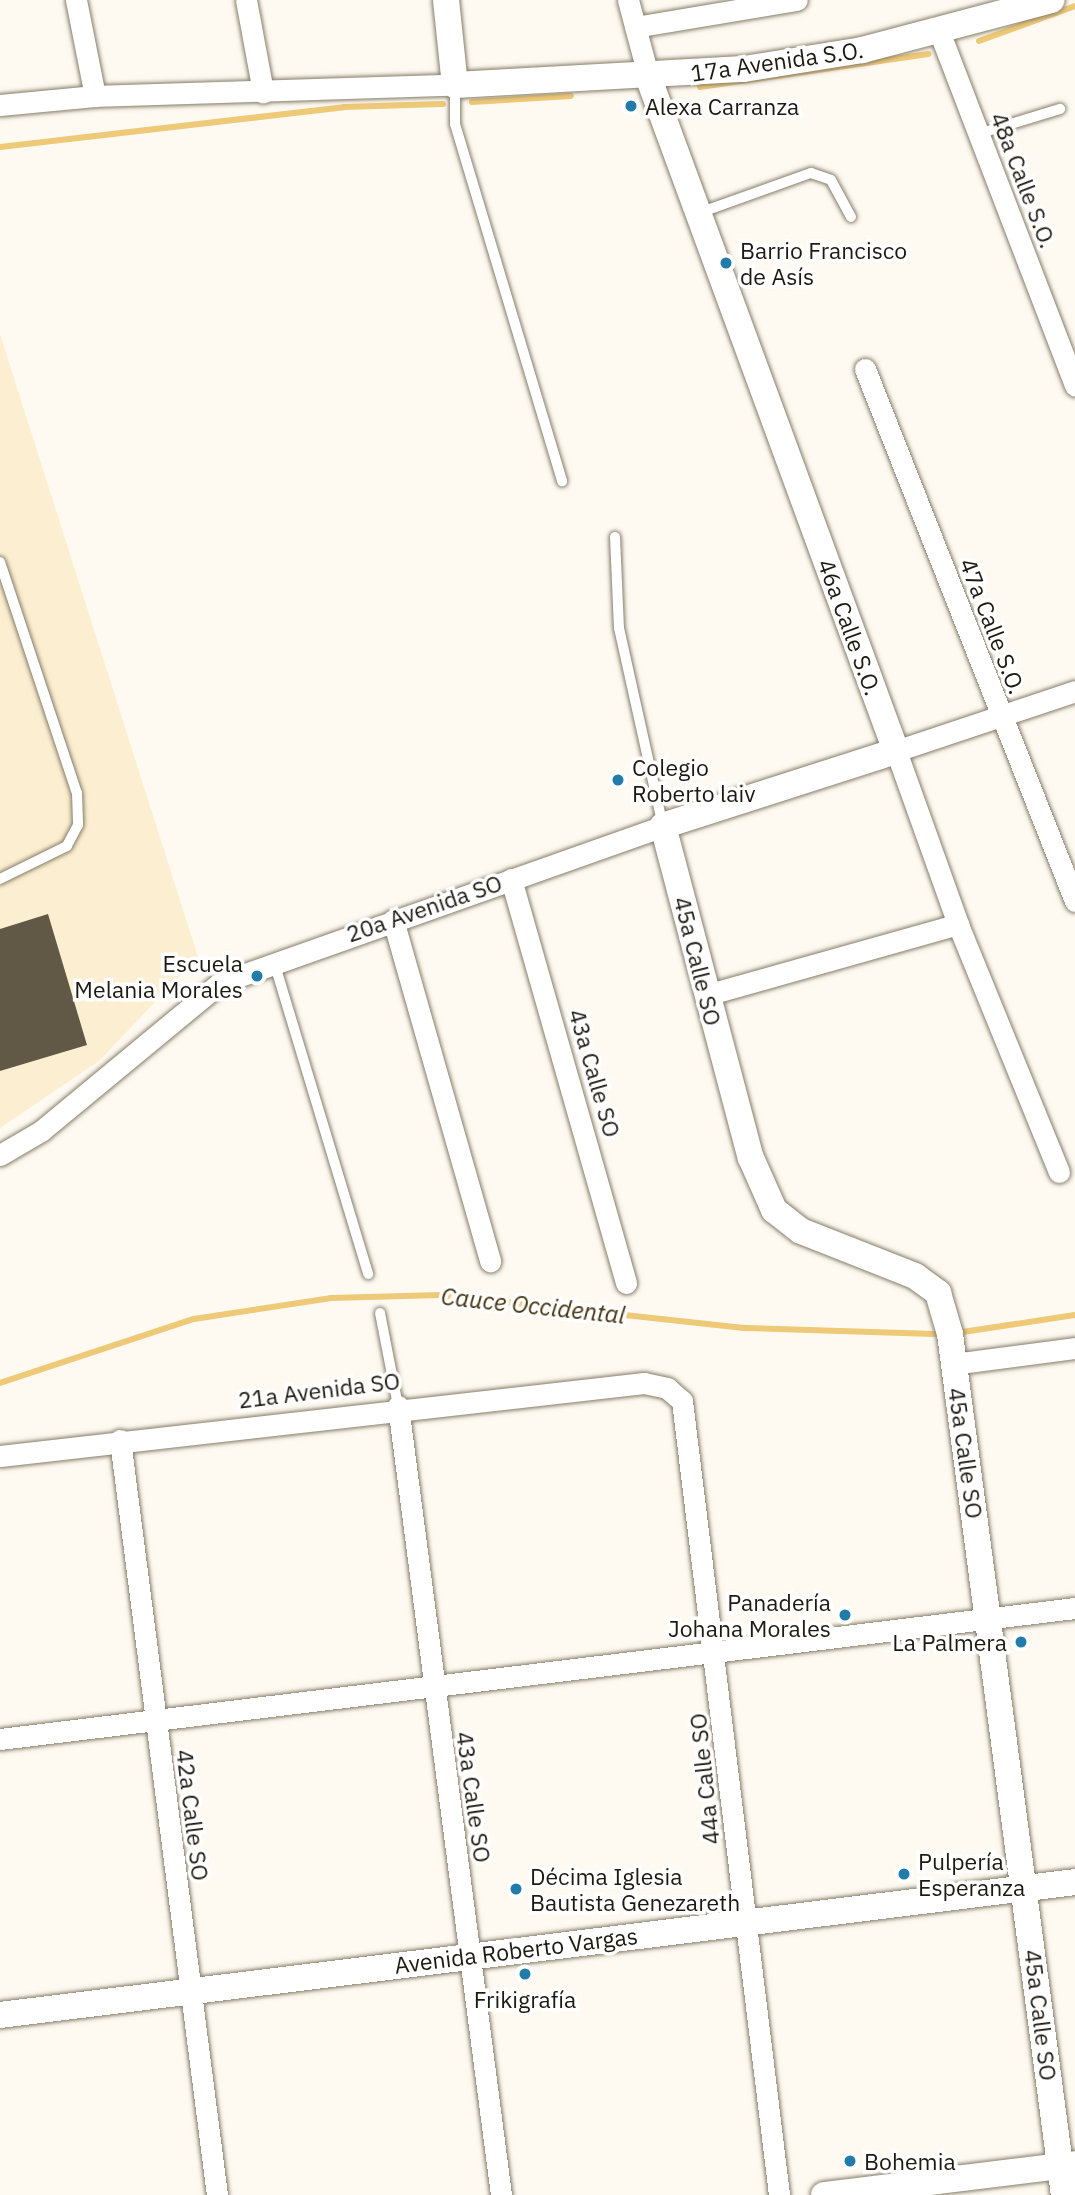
<!DOCTYPE html>
<meta charset="utf-8">
<style>
body{margin:0}
#map{position:relative;width:1075px;height:2195px;overflow:hidden;background:#fefaf1;font-family:"IBM Plex Sans",sans-serif}
div>[style]{position:absolute}
[style*='--x']{left:calc(var(--x)*1px);top:calc(var(--y)*1px);width:calc(var(--w)*1px);rotate:calc(var(--a)*1deg)}
.built>*{inset:0;background:#fcefd1}
.stream>*{height:6px;margin:-3px;padding:0 3px;transform-origin:3px;border-radius:3px;background:#eec977}
.building>*{inset:0;background:#615845}
.roads{filter:drop-shadow(0 0 2px #867d69) drop-shadow(0 0 2px #867d69)}
.service>*{height:10px;margin:-5px;padding:0 5px;transform-origin:5px;border-radius:5px;background:#fff}
.minor>*{height:21px;margin:-10.5px;padding:0 10.5px;transform-origin:10.5px;border-radius:10.5px;background:#fff}
.tertiary>*{height:26px;margin:-13px;padding:0 13px;transform-origin:13px;border-radius:13px;background:#fff}
.dots>*{width:19px;height:19px;translate:-50% -50%;box-sizing:border-box;border:4px solid #fff;border-radius:50%}
span{translate:-50% -50%;white-space:nowrap;text-align:center;line-height:1.15;-webkit-text-stroke:7px #fff;paint-order:stroke}
.street-label{font-size:23px;color:#1d1a12}
.poi-label{font-size:23px;color:#1d1a12}
.left{translate:0 -50%;text-align:left}
.right{translate:-100% -50%;text-align:right}
.water-label{font-size:24px;color:#433410;font-style:italic}
</style>
<div id="map">
<div class="built">
<i style="clip-path:polygon(0 334px,198px 957px,99px 1061px,0 1128px)"></i>
</div>
<div class="stream">
<i style="--x:979;--y:41;--w:102;--a:-20"></i>
<i style="--x:700;--y:87;--w:231;--a:-8.2"></i>
<i style="--x:472;--y:102;--w:99;--a:-3.5"></i>
<i style="--x:0;--y:147;--w:346;--a:-6.6"></i>
<i style="--x:344;--y:107;--w:99;--a:-1.7"></i>
<i style="--x:956;--y:1333;--w:120;--a:-8.6"></i>
<i style="--x:0;--y:1383;--w:204;--a:-18.3"></i>
<i style="--x:194;--y:1319;--w:139;--a:-8.7"></i>
<i style="--x:331;--y:1298;--w:110;--a:-1.6"></i>
<i style="--x:441;--y:1295;--w:307;--a:6.2"></i>
<i style="--x:746;--y:1328;--w:196;--a:1.8"></i>
</div>
<div class="building">
<i style="clip-path:polygon(48px 914px,87px 1045px,0 1071px,0 929px)"></i>
</div>
<div class="roads">
<div class="service">
<i style="--x:455;--y:87;--w:37;--a:90"></i>
<i style="--x:455;--y:124;--w:373;--a:73.3"></i>
<i style="--x:978;--y:134;--w:86;--a:-17"></i>
<i style="--x:699;--y:213;--w:119;--a:-19.7"></i>
<i style="--x:811;--y:173;--w:21;--a:19"></i>
<i style="--x:831;--y:180;--w:42;--a:61.6"></i>
<i style="--x:615;--y:537;--w:91;--a:87.5"></i>
<i style="--x:619;--y:628;--w:203;--a:77.5"></i>
<i style="--x:0;--y:562;--w:243;--a:71.6"></i>
<i style="--x:77;--y:793;--w:32;--a:88"></i>
<i style="--x:78;--y:825;--w:24;--a:118"></i>
<i style="--x:67;--y:846;--w:75;--a:153.8"></i>
<i style="--x:274;--y:962;--w:326;--a:73.2"></i>
<i style="--x:380;--y:1313;--w:95;--a:79"></i>
</div>
<div class="minor">
<i style="--x:76;--y:0;--w:98;--a:78.8"></i>
<i style="--x:246;--y:0;--w:94;--a:79.5"></i>
<i style="--x:628;--y:0;--w:82;--a:75.1"></i>
<i style="--x:635;--y:27;--w:164;--a:-9.5"></i>
<i style="--x:939;--y:31;--w:380;--a:69"></i>
<i style="--x:0;--y:105;--w:95;--a:-5.4"></i>
<i style="--x:95;--y:96;--w:360;--a:-1.8"></i>
<i style="--x:865;--y:369;--w:572;--a:68.46"></i>
<i style="--x:511;--y:879;--w:420;--a:74.1"></i>
<i style="--x:393;--y:920;--w:355;--a:74.1"></i>
<i style="--x:706;--y:995;--w:262;--a:-15.7"></i>
<i style="--x:0;--y:1155;--w:48;--a:-30.3"></i>
<i style="--x:41;--y:1131;--w:232;--a:-39.6"></i>
<i style="--x:220;--y:983;--w:470;--a:-19.5"></i>
<i style="--x:1059;--y:1172;--w:268;--a:-112.2"></i>
<i style="--x:958;--y:924;--w:184;--a:-109.7"></i>
<i style="--x:896;--y:751;--w:189;--a:-18.5"></i>
<i style="--x:953;--y:1364;--w:123;--a:-7.5"></i>
<i style="--x:398;--y:1406;--w:796;--a:82.56"></i>
<i style="--x:120;--y:1440;--w:761;--a:82.68"></i>
<i style="--x:0;--y:1456;--w:648;--a:-6.47"></i>
<i style="--x:644;--y:1383;--w:24;--a:12"></i>
<i style="--x:667;--y:1388;--w:20;--a:41"></i>
<i style="--x:682;--y:1401;--w:800;--a:83.03"></i>
<i style="--x:0;--y:1739;--w:1083;--a:-6.95"></i>
</div>
<div class="tertiary">
<i style="--x:446;--y:0;--w:85;--a:84"></i>
<i style="--x:455;--y:85;--w:289;--a:-3.2"></i>
<i style="--x:744;--y:69;--w:120;--a:-9.1"></i>
<i style="--x:862;--y:50;--w:196;--a:-14.8"></i>
<i style="--x:649;--y:79;--w:716;--a:69.82"></i>
<i style="--x:896;--y:751;--w:245;--a:162.2"></i>
<i style="--x:663;--y:826;--w:343;--a:75.2"></i>
<i style="--x:751;--y:1158;--w:57;--a:66.1"></i>
<i style="--x:774;--y:1210;--w:34;--a:38"></i>
<i style="--x:801;--y:1231;--w:123;--a:21.5"></i>
<i style="--x:915;--y:1276;--w:29;--a:36"></i>
<i style="--x:938;--y:1293;--w:43;--a:73.7"></i>
<i style="--x:950;--y:1334;--w:869;--a:82.46"></i>
<i style="--x:0;--y:2015;--w:1083;--a:-7.05"></i>
<i style="--x:824;--y:2195;--w:253;--a:-7"></i>
</div>
</div>
<div class="dots">
<i style="left:631px;top:106px;background:#227caa"></i>
<i style="left:726px;top:263px;background:#227caa"></i>
<i style="left:618px;top:780px;background:#227caa"></i>
<i style="left:257px;top:976px;background:#227caa"></i>
<i style="left:845px;top:1615px;background:#227caa"></i>
<i style="left:1021px;top:1642px;background:#227caa"></i>
<i style="left:904px;top:1874px;background:#227caa"></i>
<i style="left:516px;top:1889px;background:#227caa"></i>
<i style="left:525px;top:1974px;background:#227caa"></i>
<i style="left:850px;top:2161px;background:#227caa"></i>
</div>
<div class="street-label">
<span style="left:777px;top:61px;rotate:-8deg">17a Avenida S.O.</span>
<span style="left:1024px;top:180px;rotate:69deg">48a Calle S.O.</span>
<span style="left:993px;top:626px;rotate:69deg">47a Calle S.O.</span>
<span style="left:850px;top:627px;rotate:70deg">46a Calle S.O.</span>
<span style="left:424px;top:908px;rotate:-19deg">20a Avenida SO</span>
<span style="left:698px;top:961px;rotate:76deg">45a Calle SO</span>
<span style="left:595px;top:1073px;rotate:74deg">43a Calle SO</span>
<span style="left:319px;top:1390px;rotate:-7deg">21a Avenida SO</span>
<span style="left:966px;top:1453px;rotate:82deg">45a Calle SO</span>
<span style="left:704px;top:1779px;rotate:-96deg">44a Calle SO</span>
<span style="left:474px;top:1797px;rotate:82deg">43a Calle SO</span>
<span style="left:193px;top:1815px;rotate:83deg">42a Calle SO</span>
<span style="left:516px;top:1950px;rotate:-7deg">Avenida Roberto Vargas</span>
<span style="left:1041px;top:2015px;rotate:83deg">45a Calle SO</span>
</div>
<div class="poi-label">
<span class="left" style="left:645px;top:106px">Alexa Carranza</span>
<span class="left" style="left:740px;top:263px">Barrio Francisco<br>de Asís</span>
<span class="left" style="left:632px;top:780px">Colegio<br>Roberto laiv</span>
<span class="right" style="left:243px;top:976px">Escuela<br>Melania Morales</span>
<span class="right" style="left:831px;top:1615px">Panadería<br>Johana Morales</span>
<span class="right" style="left:1007px;top:1642px">La Palmera</span>
<span class="left" style="left:918px;top:1874px">Pulpería<br>Esperanza</span>
<span class="left" style="left:530px;top:1889px">Décima Iglesia<br>Bautista Genezareth</span>
<span style="left:525px;top:1999px">Frikigrafía</span>
<span class="left" style="left:864px;top:2161px">Bohemia</span>
</div>
<div class="water-label">
<span style="left:533px;top:1306px;rotate:6deg">Cauce Occidental</span>
</div>
</div>
